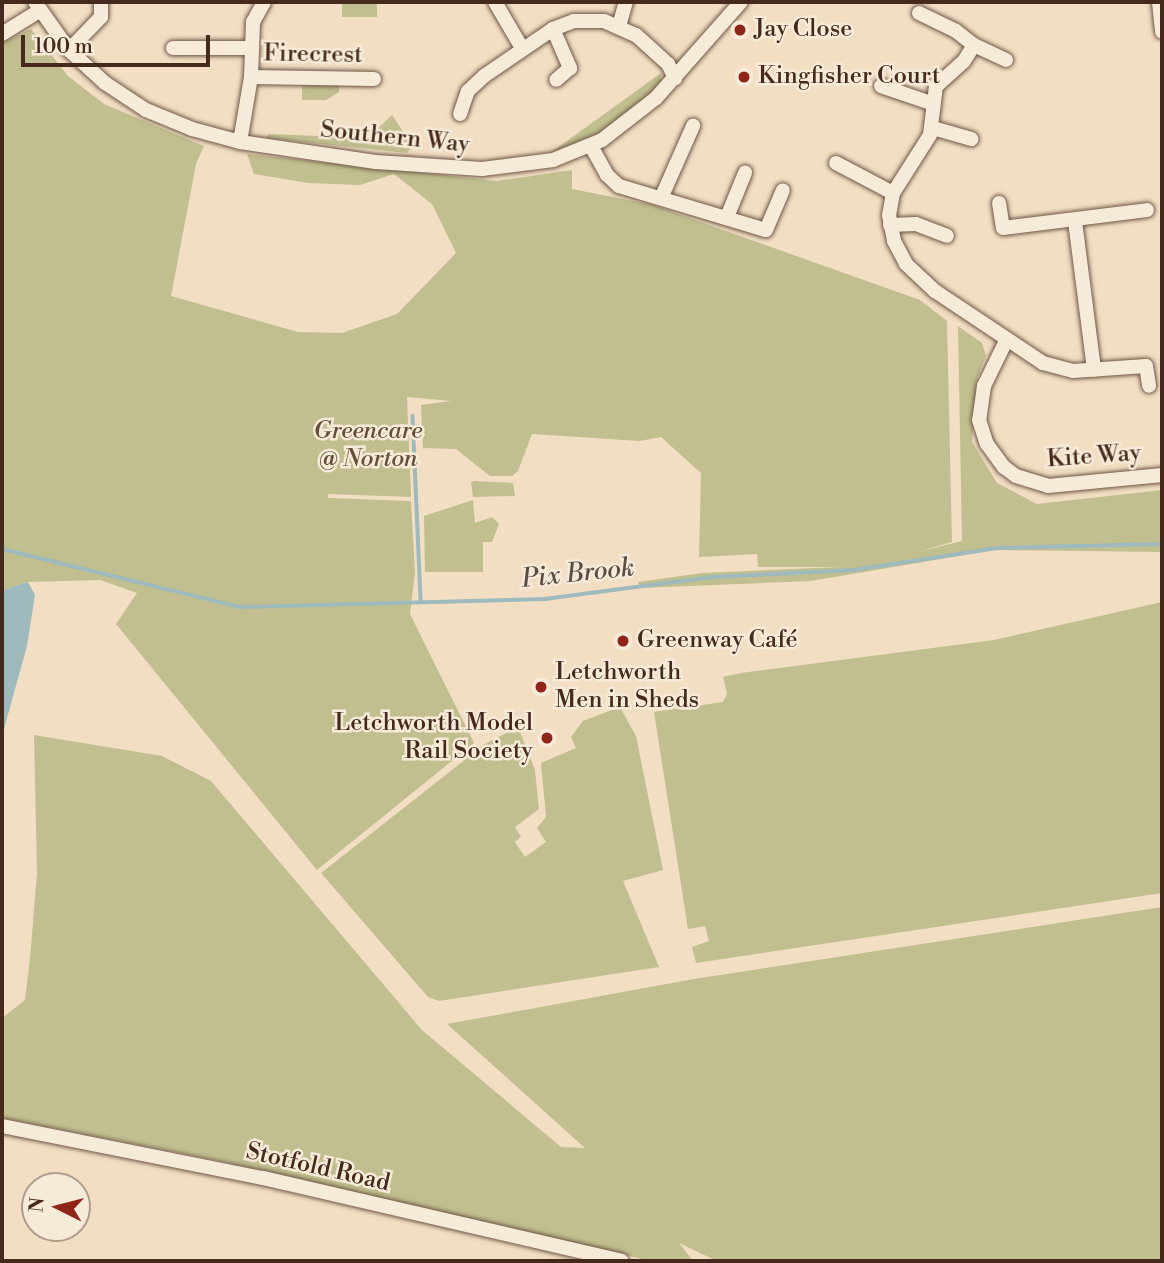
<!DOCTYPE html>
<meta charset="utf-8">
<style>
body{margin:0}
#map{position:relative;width:1164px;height:1263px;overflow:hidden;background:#f1dec3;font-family:"Libre Bodoni",serif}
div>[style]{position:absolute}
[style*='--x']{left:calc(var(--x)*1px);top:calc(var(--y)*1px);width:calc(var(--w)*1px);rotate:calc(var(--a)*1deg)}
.green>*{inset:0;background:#c1bf8f;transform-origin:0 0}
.water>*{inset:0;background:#9ebabd}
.stream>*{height:3.5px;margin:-1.75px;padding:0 1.75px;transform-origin:1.75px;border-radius:1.75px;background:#9ebabd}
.roads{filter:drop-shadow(0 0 2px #705646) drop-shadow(0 0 2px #705646)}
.minor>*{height:14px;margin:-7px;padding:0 7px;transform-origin:7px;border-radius:7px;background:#f6ead8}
.dots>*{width:19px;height:19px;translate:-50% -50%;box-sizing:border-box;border:4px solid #f6ead8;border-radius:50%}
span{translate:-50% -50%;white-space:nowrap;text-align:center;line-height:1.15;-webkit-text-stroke:5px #f6ead8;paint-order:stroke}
.poi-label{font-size:24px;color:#45291d}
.left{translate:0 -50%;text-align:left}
.right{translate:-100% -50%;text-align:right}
.street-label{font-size:24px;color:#45291d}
.park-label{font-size:24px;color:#644e3a;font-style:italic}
.water-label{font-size:26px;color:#5b4d45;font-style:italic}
.frame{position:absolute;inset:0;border:4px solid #45291d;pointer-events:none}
.north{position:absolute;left:21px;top:1172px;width:70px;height:70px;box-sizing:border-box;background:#f6ead8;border:2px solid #af9d8d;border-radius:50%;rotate:276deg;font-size:19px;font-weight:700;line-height:28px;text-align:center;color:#45291d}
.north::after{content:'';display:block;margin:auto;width:24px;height:32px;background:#8f2418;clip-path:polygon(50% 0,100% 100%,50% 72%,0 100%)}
.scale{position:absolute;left:21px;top:35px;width:189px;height:32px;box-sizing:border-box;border:4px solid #45291d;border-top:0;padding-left:9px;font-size:21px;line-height:24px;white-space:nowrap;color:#45291d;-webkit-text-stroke:5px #f6ead8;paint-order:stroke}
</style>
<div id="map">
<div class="green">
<i style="left:342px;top:2px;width:35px;height:15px"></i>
<i style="clip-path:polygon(31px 29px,68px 76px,104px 104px,204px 146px,196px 164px,171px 296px,298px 332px,342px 333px,397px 314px,456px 253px,432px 204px,394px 174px,360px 185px,308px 183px,254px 174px,247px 154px,497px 181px,572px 170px,572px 189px,653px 205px,920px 300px,947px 321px,952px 542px,918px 552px,962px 541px,958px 326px,982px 343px,986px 356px,977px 378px,972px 442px,997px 483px,1037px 504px,1162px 490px,1162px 552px,994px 550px,811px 581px,640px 588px,638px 582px,702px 573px,839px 567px,758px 567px,757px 554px,699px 557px,701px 473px,661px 437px,640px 441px,532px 434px,518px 471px,512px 476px,490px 476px,456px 449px,423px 448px,421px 405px,451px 401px,407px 397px,411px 497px,328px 494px,328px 498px,411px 501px,415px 573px,410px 614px,474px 743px,317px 870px,116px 624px,137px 593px,100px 580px,28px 582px,2px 590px,2px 43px)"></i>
<i style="clip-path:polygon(661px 73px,662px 83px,603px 137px,549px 154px)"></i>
<i style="clip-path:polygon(302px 80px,339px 81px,339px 92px,326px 100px,302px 100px)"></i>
<i style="clip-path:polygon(392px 115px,413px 146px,407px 153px,266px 138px,269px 134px,368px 138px)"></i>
<i style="clip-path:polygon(475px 481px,513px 483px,515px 496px,473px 497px,471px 482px)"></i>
<i style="clip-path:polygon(473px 500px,475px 523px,492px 517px,499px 524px,492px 542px,483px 542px,483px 572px,425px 572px,424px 516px)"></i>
<i style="clip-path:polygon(1162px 602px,1162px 893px,696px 963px,692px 947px,709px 941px,705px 926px,688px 929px,654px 712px,723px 702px,727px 694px,723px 677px,741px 673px,994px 640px)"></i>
<i style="clip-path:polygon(620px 707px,636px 736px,663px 870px,623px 881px,659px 967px,439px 1001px,428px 997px,321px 873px,485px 744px,518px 727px,535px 770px,539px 809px,515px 827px,521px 837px,515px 842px,525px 857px,546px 842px,537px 828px,546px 817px,541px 763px,576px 748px,571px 737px,583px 721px)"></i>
<i style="clip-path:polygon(34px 735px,162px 756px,211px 781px,422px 1030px,561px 1147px,585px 1148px,447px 1024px,694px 979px,1162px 907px,1162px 1261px,717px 1261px,679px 1243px,693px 1261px,651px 1261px,215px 1160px,2px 1118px,2px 1018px,25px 1000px,30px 958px,37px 873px)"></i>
</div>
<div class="water">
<i style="clip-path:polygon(28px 582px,35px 595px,27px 646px,2px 736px,2px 590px)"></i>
</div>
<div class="stream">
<i style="--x:413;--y:416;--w:186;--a:87.5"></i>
<i style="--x:2;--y:549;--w:245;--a:13.7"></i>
<i style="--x:240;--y:607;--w:305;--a:-1.5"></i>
<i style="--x:545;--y:599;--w:168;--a:-7.5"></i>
<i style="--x:712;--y:577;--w:142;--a:-2.8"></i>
<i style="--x:854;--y:570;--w:146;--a:-8.7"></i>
<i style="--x:998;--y:548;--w:164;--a:-1.4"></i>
</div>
<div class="roads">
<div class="minor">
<i style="--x:35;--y:2;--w:59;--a:54.7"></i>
<i style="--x:69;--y:50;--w:49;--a:42.5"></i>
<i style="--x:105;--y:83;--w:49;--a:33.4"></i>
<i style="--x:146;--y:110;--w:50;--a:22.4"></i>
<i style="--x:192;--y:129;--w:50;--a:15.2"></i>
<i style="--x:240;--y:142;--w:137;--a:8.4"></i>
<i style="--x:376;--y:162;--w:106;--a:3.8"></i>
<i style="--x:482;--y:169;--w:72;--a:-7.2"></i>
<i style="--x:553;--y:160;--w:53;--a:-22.2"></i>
<i style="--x:602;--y:140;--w:68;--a:-37.9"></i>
<i style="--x:656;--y:98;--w:128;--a:-48.5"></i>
<i style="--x:495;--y:2;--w:53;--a:59.6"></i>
<i style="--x:1159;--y:2;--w:30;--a:84"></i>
<i style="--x:919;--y:13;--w:41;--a:25.9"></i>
<i style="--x:956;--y:31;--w:23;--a:38"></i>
<i style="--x:619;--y:26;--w:25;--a:-74"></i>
<i style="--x:553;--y:29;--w:43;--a:66.4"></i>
<i style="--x:570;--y:68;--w:18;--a:139"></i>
<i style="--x:2;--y:34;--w:44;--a:-31.9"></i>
<i style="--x:173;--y:48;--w:76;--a:0"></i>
<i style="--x:69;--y:50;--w:46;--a:-45.9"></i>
<i style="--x:101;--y:17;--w:15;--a:-90"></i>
<i style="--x:1006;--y:60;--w:35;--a:-155"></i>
<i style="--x:974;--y:45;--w:19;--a:122"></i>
<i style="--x:964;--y:61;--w:38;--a:138"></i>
<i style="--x:936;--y:86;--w:49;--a:97"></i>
<i style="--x:930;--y:135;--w:69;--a:122.5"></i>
<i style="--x:893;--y:193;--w:22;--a:100"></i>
<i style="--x:889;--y:215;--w:26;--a:79"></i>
<i style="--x:894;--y:241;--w:26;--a:62"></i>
<i style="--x:906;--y:264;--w:40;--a:43"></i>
<i style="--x:935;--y:291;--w:130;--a:33.7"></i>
<i style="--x:1043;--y:363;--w:31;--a:15"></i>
<i style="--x:1073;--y:371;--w:73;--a:-3.9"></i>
<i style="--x:1146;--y:366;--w:20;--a:81"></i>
<i style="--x:251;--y:77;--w:123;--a:0.9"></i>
<i style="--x:881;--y:86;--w:53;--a:18.8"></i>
<i style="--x:460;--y:114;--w:24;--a:-71"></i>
<i style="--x:468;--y:91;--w:22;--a:-43"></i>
<i style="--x:484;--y:76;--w:83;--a:-34.3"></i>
<i style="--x:553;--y:29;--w:22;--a:-21"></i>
<i style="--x:574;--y:21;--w:30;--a:0"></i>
<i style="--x:604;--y:21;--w:35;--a:24"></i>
<i style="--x:636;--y:35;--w:43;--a:42.2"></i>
<i style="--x:668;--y:64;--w:16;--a:63"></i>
<i style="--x:933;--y:128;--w:40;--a:16"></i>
<i style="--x:240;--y:142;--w:66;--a:-80.4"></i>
<i style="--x:251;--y:77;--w:55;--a:-87.9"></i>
<i style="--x:253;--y:22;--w:23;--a:-61"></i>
<i style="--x:591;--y:146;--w:33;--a:61"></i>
<i style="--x:607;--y:175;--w:16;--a:43"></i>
<i style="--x:619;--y:186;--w:153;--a:16.7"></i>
<i style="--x:766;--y:230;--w:43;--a:-67"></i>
<i style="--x:836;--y:163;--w:64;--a:27.8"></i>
<i style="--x:662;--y:196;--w:77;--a:-66.1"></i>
<i style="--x:999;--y:203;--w:25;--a:81"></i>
<i style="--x:1003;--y:228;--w:145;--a:-7.1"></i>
<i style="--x:727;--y:217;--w:48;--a:-67.8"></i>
<i style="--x:1075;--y:221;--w:150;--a:82.7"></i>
<i style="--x:890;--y:225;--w:26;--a:-2"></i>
<i style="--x:916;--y:224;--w:33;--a:21"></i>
<i style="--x:1006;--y:341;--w:50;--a:116.1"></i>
<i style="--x:984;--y:386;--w:34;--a:98"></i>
<i style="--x:979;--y:420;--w:25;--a:72"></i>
<i style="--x:987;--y:444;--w:29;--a:54"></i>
<i style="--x:1004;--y:467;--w:15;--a:37"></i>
<i style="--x:1016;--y:476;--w:34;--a:17"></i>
<i style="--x:1048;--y:486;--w:115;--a:-5.5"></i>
<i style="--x:2;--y:1126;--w:266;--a:11.3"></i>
<i style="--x:263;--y:1178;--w:368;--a:13"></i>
</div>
</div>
<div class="dots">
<i style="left:740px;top:30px;background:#8f2418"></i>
<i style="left:744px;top:77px;background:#8f2418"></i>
<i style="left:623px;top:641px;background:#8f2418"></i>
<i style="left:541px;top:687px;background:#8f2418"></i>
<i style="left:547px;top:738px;background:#8f2418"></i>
</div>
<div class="poi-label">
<span class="left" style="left:754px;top:30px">Jay Close</span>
<span class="left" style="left:758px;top:77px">Kingfisher Court</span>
<span class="left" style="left:637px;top:641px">Greenway Café</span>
<span class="left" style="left:555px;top:687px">Letchworth<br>Men in Sheds</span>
<span class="right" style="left:533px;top:738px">Letchworth Model<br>Rail Society</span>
</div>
<div class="street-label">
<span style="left:313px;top:55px;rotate:1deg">Firecrest</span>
<span style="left:395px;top:138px;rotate:6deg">Southern Way</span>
<span style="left:1094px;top:457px;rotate:-4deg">Kite Way</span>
<span style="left:318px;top:1168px;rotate:13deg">Stotfold Road</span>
</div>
<div class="park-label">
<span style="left:368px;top:446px">Greencare<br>@ Norton</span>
</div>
<div class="water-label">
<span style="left:578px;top:574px;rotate:-6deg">Pix Brook</span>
</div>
<div class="frame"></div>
<div class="north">N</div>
<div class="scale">100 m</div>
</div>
